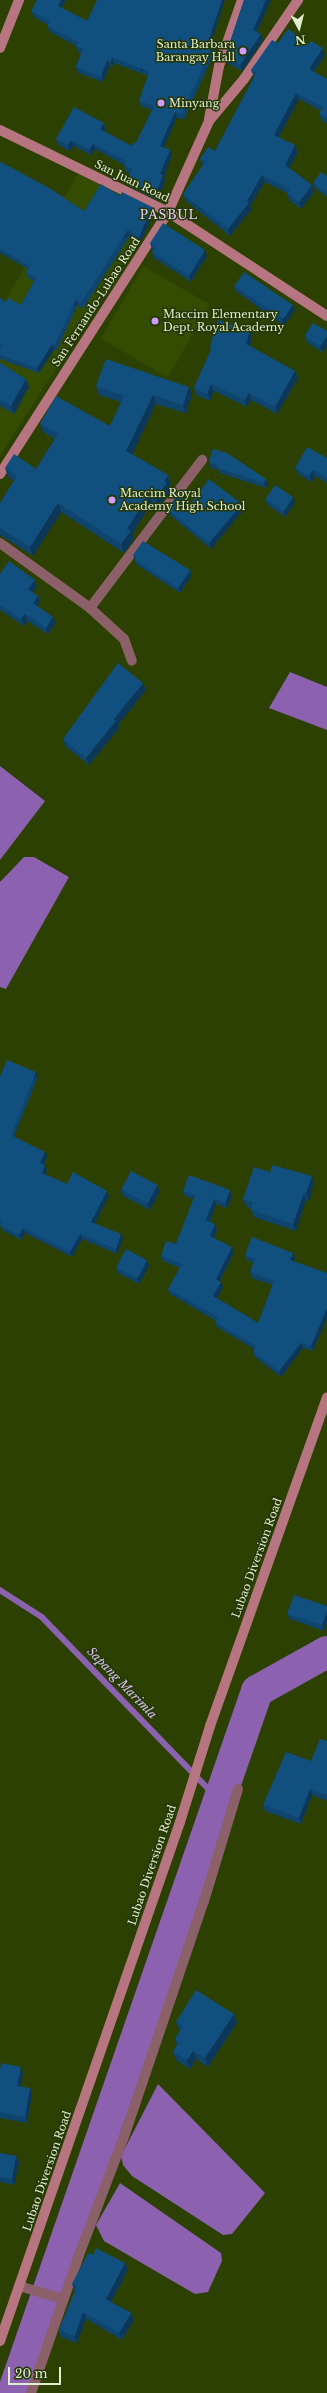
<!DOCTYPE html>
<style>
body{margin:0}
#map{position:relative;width:327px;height:2393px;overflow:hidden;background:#2c4101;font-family:"Libre Baskerville",serif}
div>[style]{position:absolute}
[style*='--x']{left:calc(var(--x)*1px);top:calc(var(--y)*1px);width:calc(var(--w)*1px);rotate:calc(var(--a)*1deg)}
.built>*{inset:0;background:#344c00;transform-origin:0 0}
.water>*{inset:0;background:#8b61b0}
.stream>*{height:5.5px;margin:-2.75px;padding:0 2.75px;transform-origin:2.75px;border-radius:2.75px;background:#8b61b0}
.river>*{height:32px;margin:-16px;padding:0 16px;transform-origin:16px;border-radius:16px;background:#8b61b0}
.street>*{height:10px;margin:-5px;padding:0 5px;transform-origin:5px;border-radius:5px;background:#8b6068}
.secondary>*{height:10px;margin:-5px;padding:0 5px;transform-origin:5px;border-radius:5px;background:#b77581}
.wall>*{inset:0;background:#0f446d}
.shaded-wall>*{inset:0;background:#0c3759;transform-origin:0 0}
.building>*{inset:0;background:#114f7f;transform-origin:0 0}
.dots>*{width:11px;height:11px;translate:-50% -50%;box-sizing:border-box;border:2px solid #253607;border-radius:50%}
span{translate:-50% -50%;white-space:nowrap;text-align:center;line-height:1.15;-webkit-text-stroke:3px #253607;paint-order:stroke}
.poi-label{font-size:11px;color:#e0eecf}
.right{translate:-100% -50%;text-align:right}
.left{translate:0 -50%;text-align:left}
.street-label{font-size:11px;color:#e0eecf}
.neighbourhood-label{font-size:12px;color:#e6d2fc;letter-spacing:1px}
.water-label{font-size:12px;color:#dcc7f1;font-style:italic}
.north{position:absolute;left:279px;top:8px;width:40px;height:40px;-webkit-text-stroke:3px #253607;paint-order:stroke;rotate:173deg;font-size:11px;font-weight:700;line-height:16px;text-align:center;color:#e0eecf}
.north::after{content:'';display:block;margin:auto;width:14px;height:18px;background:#e0eecf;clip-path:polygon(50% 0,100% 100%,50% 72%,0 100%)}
.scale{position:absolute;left:8px;top:2367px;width:53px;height:18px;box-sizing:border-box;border:2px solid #e0eecf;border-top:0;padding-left:5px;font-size:12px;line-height:14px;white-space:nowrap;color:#e0eecf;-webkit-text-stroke:3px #253607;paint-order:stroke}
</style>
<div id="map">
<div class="built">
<i style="clip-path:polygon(78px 174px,133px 201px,116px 227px,138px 240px,0 456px,0 310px)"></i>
<i style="left:143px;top:266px;width:77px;height:84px;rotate:30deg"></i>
</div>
<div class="water">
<i style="clip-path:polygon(290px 672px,327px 687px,327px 730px,269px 708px)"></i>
<i style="clip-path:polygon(0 766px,45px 801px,0 860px)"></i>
<i style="clip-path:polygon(24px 857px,34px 857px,69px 877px,6px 989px,0 987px,0 882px)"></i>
<i style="clip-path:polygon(158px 2084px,265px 2193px,232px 2234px,223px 2235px,132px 2176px,123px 2165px,121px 2156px)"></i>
<i style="clip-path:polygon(120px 2183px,221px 2253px,222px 2261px,208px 2292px,195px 2294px,104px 2241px,96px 2225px)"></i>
</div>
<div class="stream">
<i style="--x:0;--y:1590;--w:50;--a:32.7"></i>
<i style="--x:42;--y:1617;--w:256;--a:45.9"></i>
</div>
<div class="river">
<i style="--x:13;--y:2393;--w:743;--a:-70.83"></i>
<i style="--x:257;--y:1691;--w:80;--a:-29.1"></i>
</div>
<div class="street">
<i style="--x:0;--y:543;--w:111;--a:35.8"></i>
<i style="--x:90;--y:608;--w:46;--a:42.4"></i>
<i style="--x:124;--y:639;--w:23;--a:70"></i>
<i style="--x:90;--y:608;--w:186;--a:-52.9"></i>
<i style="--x:19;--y:2286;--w:46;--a:16.5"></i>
<i style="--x:31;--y:2393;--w:146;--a:-70.8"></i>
<i style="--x:79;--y:2255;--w:129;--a:-69.2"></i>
<i style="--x:125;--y:2134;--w:246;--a:-71.3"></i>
<i style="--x:204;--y:1901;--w:117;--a:-73.1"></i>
</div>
<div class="secondary">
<i style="--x:0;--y:48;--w:52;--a:-68.4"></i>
<i style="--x:209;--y:119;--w:54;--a:-79.3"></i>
<i style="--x:219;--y:66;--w:70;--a:-70.8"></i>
<i style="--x:0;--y:130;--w:187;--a:26"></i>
<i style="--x:168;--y:212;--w:190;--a:33.2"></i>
<i style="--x:0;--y:474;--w:311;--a:-57.3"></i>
<i style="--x:168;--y:212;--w:100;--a:-65.7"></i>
<i style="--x:209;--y:121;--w:55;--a:-50.2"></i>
<i style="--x:244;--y:79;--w:96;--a:-55.6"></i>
<i style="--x:0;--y:2341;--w:549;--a:-70.87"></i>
<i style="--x:180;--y:1822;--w:101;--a:-72.6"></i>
<i style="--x:210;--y:1726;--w:349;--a:-70.4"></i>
</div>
<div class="wall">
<i style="clip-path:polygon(244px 0,271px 0,257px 32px,261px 34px,263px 40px,242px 71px,227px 63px,225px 57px)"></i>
<i style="clip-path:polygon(62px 8px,87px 21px,213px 40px,215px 41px,217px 47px,184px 120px,177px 117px,164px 147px,170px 150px,172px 155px,164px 177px,165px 181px,158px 200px,129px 186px,127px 180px,130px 173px,126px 172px,124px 165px,95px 149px,91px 155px,74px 146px,70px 151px,58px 145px,56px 139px,106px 129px,104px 132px,132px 146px,136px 143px,152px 110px,141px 106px,139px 101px,148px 76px,114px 63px,113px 67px,110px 65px,103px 82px,78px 73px,76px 67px,81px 53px,78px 52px,76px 46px,50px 32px,47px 26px,48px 25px,34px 17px,31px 11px)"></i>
<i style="clip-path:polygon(278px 43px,325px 55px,314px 72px,327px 79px,327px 123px,322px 121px,319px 114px,321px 111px,299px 99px,279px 137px,298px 152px,289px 168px,312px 185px,314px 192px,301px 209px,289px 200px,287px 193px,265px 182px,250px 206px,252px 209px,230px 236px,186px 201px,183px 194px,203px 166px,200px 159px,215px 151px,254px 77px,251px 70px)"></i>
<i style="clip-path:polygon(0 163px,84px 211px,120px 196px,154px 212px,141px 242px,130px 236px,83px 309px,78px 305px,56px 351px,54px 350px,39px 373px,0 359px,0 298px,6px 302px,21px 305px,34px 281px,28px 278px,26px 272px,28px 269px,0 253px)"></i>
<i style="clip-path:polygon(327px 176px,327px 197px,316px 189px,313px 183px)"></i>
<i style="clip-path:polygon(150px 243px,207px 256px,191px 282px,154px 258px,152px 252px,154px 250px,152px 249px)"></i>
<i style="clip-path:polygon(234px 286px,293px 305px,295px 310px,284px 326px,236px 291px)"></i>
<i style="clip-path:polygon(313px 323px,323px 353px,307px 342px,305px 336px)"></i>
<i style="clip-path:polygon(252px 337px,250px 346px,295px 371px,298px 378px,277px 414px,251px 400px,247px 407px,214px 391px,210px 401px,196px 395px,194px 388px,211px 350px,210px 346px)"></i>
<i style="clip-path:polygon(0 363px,26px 379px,29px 387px,14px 414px,0 406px)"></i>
<i style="clip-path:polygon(96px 386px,189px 387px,192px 395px,186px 413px,156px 404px,132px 454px,168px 475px,171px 484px,168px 488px,170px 492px,158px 507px,152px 502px,132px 535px,134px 539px,124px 553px,61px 512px,33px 556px,0 535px,0 503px,14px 481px,8px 477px,5px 468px,36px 469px,55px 439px,43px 432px,40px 424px,110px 426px,121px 402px,99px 395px)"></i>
<i style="clip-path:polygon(213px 449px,268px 484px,266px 488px,220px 473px,219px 470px,211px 468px,209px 462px)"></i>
<i style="clip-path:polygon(327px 458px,327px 483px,315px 476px,312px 482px,298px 474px,295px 468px)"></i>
<i style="clip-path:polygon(265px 499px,295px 503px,285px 517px,268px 505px)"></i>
<i style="clip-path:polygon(191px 503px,244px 509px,211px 549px,169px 514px,167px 509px)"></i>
<i style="clip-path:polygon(133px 555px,192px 575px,180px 593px,137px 565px)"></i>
<i style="clip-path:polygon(0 574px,37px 586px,33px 592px,38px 596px,40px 602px,37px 606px,56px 623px,48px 634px,27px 621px,24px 626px,0 610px)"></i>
<i style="clip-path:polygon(143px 683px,146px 690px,118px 725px,119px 728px,89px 765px,65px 746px,63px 739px)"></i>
<i style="clip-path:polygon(0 1076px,38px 1077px,14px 1137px,45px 1152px,47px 1157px,44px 1165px,47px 1170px,45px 1174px,67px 1184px,109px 1196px,95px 1223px,123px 1239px,117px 1254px,82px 1239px,72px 1257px,25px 1233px,21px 1240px,2px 1230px,0 1224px)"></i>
<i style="clip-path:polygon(270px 1172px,314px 1183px,309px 1201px,306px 1200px,296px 1231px,254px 1217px,251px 1210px,251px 1208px,246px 1207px,243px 1199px)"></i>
<i style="clip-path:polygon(121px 1190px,160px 1191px,150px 1210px,123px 1196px)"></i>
<i style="clip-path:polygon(183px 1191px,232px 1196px,227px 1208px,216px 1204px,210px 1222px,217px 1229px,214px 1238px,234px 1252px,220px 1281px,223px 1287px,217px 1298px,258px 1323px,273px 1285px,252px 1278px,250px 1272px,253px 1263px,247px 1260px,245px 1255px,293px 1253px,295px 1258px,293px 1261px,327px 1273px,327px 1318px,313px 1351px,303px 1348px,281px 1377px,255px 1357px,253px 1352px,254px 1349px,217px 1327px,215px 1322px,216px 1321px,170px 1294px,168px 1289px,180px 1268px,163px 1261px,161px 1256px,176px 1244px,194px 1199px,185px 1196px)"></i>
<i style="clip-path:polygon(147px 1260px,149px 1266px,139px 1284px,118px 1273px,116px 1267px)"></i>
<i style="clip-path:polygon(327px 1606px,327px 1623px,324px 1631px,290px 1619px,287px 1614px)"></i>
<i style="clip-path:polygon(327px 1741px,327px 1801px,312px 1795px,301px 1824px,265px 1811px,263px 1805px,311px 1761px)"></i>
<i style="clip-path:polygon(234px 2014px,237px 2023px,208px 2067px,196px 2059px,190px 2069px,176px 2060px,173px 2052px,177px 2045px,175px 2039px,180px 2031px,179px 2030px,176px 2022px)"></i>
<i style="clip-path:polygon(0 2070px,23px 2073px,20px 2087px,30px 2088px,32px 2094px,27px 2123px,0 2118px)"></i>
<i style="clip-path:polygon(0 2153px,16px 2156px,19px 2162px,14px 2185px,0 2182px)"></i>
<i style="clip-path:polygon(93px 2255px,125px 2263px,128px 2270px,111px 2302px,131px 2313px,134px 2320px,122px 2340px,86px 2319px,77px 2343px,61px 2337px,59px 2330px,75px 2291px,72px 2284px)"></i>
</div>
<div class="shaded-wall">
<i style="clip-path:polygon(61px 0,66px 0,60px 11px,58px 6px)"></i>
<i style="clip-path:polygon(222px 0,225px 0,211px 44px,209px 39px)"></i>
<i style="clip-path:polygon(266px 0,271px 0,255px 36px,253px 30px)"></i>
<i style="clip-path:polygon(261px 34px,263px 40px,242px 71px,240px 65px)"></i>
<i style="left:215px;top:41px;width:6px;height:80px;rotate:72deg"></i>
<i style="clip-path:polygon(323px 48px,325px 55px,311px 76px,309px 69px)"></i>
<i style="clip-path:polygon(112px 57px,114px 63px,113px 67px,111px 61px)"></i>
<i style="clip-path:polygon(107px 60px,110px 65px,103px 82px,101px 77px)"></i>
<i style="clip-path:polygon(296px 93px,299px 99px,277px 141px,274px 135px)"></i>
<i style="clip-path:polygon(175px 112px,177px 117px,162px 152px,160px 146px)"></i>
<i style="clip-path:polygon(104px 123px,106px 129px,102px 135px,100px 129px)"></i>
<i style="clip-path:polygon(71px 140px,74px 146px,70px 151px,68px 145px)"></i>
<i style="clip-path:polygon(93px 144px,95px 149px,91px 155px,89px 150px)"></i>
<i style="clip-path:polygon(295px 145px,298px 152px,287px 172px,285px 165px)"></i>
<i style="clip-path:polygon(170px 150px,172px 155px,164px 177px,165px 181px,158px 200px,156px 194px,160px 174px)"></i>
<i style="clip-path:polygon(262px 175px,265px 182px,250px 206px,252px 209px,230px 236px,228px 229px,247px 201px)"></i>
<i style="clip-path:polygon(312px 185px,314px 192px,301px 209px,299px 202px)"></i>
<i style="clip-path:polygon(152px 207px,154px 212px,141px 242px,139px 237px)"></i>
<i style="left:128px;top:230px;width:6px;height:87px;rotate:72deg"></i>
<i style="clip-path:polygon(205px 250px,207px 256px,191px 282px,189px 276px)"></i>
<i style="left:76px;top:300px;width:5px;height:51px;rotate:68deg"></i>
<i style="clip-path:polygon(293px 305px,295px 310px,284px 326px,282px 320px)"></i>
<i style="clip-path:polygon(250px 330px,252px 337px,248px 351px,246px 344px)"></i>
<i style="clip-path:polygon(327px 336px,327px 346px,323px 353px,320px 347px)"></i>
<i style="clip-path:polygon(52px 344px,54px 350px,39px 373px,37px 368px)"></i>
<i style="clip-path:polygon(295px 371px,298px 378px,277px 414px,275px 407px)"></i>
<i style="clip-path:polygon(26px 379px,29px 387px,14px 414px,11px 406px)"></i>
<i style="clip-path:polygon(211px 384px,214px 391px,210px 401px,207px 394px)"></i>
<i style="clip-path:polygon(189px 387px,192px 395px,186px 413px,183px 405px)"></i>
<i style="clip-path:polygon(249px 393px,251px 400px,247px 407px,245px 400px)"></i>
<i style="clip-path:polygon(153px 395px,156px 404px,130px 459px,126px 451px)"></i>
<i style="clip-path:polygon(313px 470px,315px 476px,312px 482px,309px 476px)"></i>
<i style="clip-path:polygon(168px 475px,171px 484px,168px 488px,170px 492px,158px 507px,155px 498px)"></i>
<i style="clip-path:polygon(266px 479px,268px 484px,266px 488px,264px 483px)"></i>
<i style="clip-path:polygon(149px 494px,152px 502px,132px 535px,134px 539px,124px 553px,121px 544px,127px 529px)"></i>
<i style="clip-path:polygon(293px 497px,295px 503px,285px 517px,283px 511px)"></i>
<i style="clip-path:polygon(58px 503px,61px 512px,33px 556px,30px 547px)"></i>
<i style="clip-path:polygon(242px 504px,244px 509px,211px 549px,209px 543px)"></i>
<i style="clip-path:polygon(190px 570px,192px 575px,180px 593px,178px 588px)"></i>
<i style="clip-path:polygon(35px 580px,37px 586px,31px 596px,28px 589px)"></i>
<i style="clip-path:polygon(38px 596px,40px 602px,35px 609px,33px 603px)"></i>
<i style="clip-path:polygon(25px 614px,27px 621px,24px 626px,21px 619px)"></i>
<i style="clip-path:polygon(53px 617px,56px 623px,48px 634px,46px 628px)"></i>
<i style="clip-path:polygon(143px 683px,146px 690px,118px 725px,119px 728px,89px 765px,86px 758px,114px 719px)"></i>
<i style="left:36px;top:1072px;width:5px;height:68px;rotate:68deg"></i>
<i style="clip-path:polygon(45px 1152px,47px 1157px,42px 1168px,40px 1163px)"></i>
<i style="clip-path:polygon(45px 1165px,47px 1170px,43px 1178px,42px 1173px)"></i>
<i style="clip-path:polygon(312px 1176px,314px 1183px,309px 1201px,306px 1193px)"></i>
<i style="clip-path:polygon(157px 1185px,160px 1191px,150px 1210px,147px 1204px)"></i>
<i style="clip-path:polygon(230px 1190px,232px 1196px,227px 1208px,225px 1203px)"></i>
<i style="clip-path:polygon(107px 1191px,109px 1196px,93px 1227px,91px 1222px)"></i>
<i style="clip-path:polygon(304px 1193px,306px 1200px,296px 1231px,293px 1224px)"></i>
<i style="clip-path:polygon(214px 1199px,216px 1204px,208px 1226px,206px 1220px)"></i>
<i style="clip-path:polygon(215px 1224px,217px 1229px,212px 1242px,210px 1236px)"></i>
<i style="clip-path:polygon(23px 1228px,25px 1233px,21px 1240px,19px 1235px)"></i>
<i style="clip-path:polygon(80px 1234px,82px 1239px,72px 1257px,70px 1252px)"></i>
<i style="clip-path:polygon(121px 1234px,123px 1239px,117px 1254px,116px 1249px)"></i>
<i style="clip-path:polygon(232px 1247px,234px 1252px,218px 1285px,216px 1279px)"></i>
<i style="clip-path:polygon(293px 1253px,295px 1258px,292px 1266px,290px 1260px)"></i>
<i style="clip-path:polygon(147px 1260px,149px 1266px,139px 1284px,136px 1278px)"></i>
<i style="clip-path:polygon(221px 1282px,223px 1287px,215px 1302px,213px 1296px)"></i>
<i style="clip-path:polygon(327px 1308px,327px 1318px,313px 1351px,311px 1346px)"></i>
<i style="clip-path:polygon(301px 1343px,303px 1348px,281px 1377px,279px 1371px)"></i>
<i style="clip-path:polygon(327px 1611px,327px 1623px,324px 1631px,322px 1625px)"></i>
<i style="clip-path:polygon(310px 1789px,312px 1795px,301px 1824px,299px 1818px)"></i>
<i style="clip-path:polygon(234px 2014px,237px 2023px,208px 2067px,205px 2058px)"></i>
<i style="clip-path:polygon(193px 2051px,196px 2059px,190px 2069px,187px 2060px)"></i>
<i style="clip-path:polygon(21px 2067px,23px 2073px,19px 2092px,17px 2086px)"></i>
<i style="clip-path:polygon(30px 2088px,32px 2094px,27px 2123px,25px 2117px)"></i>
<i style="clip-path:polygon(16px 2156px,19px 2162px,14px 2185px,12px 2179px)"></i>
<i style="clip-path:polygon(125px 2263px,128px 2270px,109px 2306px,106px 2299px)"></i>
<i style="clip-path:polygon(83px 2312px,86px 2319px,77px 2343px,75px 2336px)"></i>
<i style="clip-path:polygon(131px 2313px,134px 2320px,122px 2340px,119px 2333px)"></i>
</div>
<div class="building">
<i style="clip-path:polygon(37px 0,61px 0,58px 6px,87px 21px,97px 0,222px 0,209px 39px,215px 41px,182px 114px,175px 112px,160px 146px,170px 150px,160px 174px,163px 175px,156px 194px,127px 180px,132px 169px,124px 166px,126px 161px,93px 144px,89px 150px,71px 140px,68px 145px,56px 139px,74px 107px,104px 123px,100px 129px,132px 146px,133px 142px,136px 143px,154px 106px,139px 101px,149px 72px,112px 57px,111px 61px,107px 60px,101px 77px,76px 67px,83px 49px,76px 46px,78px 42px,47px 26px,50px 21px,31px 11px)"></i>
<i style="clip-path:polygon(244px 0,266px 0,253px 30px,261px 34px,240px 65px,225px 57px)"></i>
<i style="clip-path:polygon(288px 29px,309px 44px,311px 41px,323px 48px,309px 69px,327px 79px,327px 118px,319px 114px,323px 107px,296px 93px,274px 135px,295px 145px,285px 165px,312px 185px,299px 202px,287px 193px,290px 189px,262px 175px,247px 201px,249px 203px,228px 229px,183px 194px,205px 162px,200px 159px,208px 147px,215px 151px,256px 73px,251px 70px,272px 40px,278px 43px)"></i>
<i style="clip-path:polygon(1px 162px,49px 188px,84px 211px,101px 184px,120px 196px,122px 192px,152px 207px,139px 237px,128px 230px,81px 303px,76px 300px,54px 346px,52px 344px,37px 368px,0 355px,0 350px,2px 345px,0 344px,0 298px,6px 302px,8px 298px,21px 305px,36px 278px,26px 272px,30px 266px,0 249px,0 163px)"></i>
<i style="clip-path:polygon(321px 172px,327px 176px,327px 193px,313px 183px)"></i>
<i style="clip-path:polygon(163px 223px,205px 250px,189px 276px,152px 252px,156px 247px,150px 243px)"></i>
<i style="left:244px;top:272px;width:59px;height:17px;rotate:34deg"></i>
<i style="clip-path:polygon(218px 320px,250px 330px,246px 344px,295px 371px,275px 407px,249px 393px,245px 400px,211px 384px,207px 394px,194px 388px,212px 347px,210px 346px)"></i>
<i style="clip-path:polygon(313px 323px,327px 331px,327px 336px,320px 347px,305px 336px)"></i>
<i style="clip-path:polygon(106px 359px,189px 387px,183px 405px,153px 395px,126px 451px,168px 475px,164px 481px,167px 483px,155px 498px,149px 494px,127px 529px,131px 531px,121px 544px,58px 503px,30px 547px,0 528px,0 503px,17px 476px,5px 468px,14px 454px,36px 469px,58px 434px,40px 424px,56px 396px,110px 426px,124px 396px,96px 386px)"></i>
<i style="clip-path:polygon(0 363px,26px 379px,11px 406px,0 400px)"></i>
<i style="clip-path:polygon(307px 447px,327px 458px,327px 478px,313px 470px,309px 476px,295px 468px)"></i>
<i style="clip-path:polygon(213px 449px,227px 453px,266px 479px,264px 483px,218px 468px,219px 466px,209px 462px)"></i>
<i style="clip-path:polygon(209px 479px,242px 504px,209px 543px,167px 509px,178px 494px,191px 503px)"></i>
<i style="left:275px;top:485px;width:22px;height:17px;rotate:34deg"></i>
<i style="clip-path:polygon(143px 541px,190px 570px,178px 588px,135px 560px,137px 557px,133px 555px)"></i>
<i style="clip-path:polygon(9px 561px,35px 580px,28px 589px,38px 596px,33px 603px,53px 617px,46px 628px,25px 614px,21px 619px,0 605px,0 574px)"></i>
<i style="clip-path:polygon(118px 663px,143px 683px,114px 719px,116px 721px,86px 758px,63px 739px)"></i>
<i style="clip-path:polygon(7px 1060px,36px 1072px,11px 1135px,45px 1152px,40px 1163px,45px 1165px,42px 1173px,67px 1184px,73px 1172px,107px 1191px,91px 1222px,121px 1234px,116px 1249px,80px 1234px,70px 1252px,23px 1228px,19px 1235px,0 1225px,2px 1221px,0 1220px,0 1076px)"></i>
<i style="clip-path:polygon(272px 1165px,312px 1176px,306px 1193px,304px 1193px,293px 1224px,251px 1210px,253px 1202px,243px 1199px,254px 1167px,270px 1172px)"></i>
<i style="left:131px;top:1171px;width:30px;height:21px;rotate:28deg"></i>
<i style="clip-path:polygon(189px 1175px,230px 1190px,225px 1203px,214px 1199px,206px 1220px,215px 1224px,210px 1236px,232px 1247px,216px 1279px,221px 1282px,213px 1296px,258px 1323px,274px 1281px,250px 1272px,255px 1259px,245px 1255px,252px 1237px,293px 1253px,290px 1260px,327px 1273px,327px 1308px,311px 1346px,301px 1343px,279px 1371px,253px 1352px,256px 1346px,215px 1322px,218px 1317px,168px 1289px,182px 1264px,161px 1256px,166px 1241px,176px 1244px,195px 1195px,183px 1191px)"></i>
<i style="left:126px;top:1249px;width:24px;height:21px;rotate:28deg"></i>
<i style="clip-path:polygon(294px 1595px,327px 1606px,327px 1611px,322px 1625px,287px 1614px)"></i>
<i style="clip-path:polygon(320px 1739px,327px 1741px,327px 1795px,310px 1789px,299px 1818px,263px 1805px,286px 1752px,311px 1761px)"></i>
<i style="clip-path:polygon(196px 1990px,234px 2014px,205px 2058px,193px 2051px,187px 2060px,173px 2052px,179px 2042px,175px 2039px,183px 2026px,176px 2022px)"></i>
<i style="clip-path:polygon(1px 2063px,21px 2067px,17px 2086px,30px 2088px,25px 2117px,0 2112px,0 2070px)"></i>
<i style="clip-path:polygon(0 2153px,16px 2156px,12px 2179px,0 2177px)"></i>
<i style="clip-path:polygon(96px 2248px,125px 2263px,106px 2299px,131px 2313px,119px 2333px,83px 2312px,75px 2336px,59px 2330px,77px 2286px,72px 2284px,88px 2253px,93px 2255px)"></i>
</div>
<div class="dots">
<i style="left:243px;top:51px;background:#d09dff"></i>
<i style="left:161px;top:103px;background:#d09dff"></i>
<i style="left:155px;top:321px;background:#d09dff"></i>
<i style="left:112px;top:500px;background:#d09dff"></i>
</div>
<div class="poi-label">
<span class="right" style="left:235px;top:51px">Santa Barbara<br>Barangay Hall</span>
<span class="left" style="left:169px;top:103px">Minyang</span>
<span class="left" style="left:163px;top:321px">Maccim Elementary<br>Dept. Royal Academy</span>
<span class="left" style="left:120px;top:500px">Maccim Royal<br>Academy High School</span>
</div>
<div class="street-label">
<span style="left:132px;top:181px;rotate:26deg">San Juan Road</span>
<span style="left:96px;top:302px;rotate:-57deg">San Fernando-Lubao Road</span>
<span style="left:257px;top:1558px;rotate:-70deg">Lubao Diversion Road</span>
<span style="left:152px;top:1865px;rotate:-71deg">Lubao Diversion Road</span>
<span style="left:47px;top:2171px;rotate:-71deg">Lubao Diversion Road</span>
</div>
<div class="neighbourhood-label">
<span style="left:169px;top:215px">PASBUL</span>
</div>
<div class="water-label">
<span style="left:122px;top:1683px;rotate:46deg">Sapang Marimla</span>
</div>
<div class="north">N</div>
<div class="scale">20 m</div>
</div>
